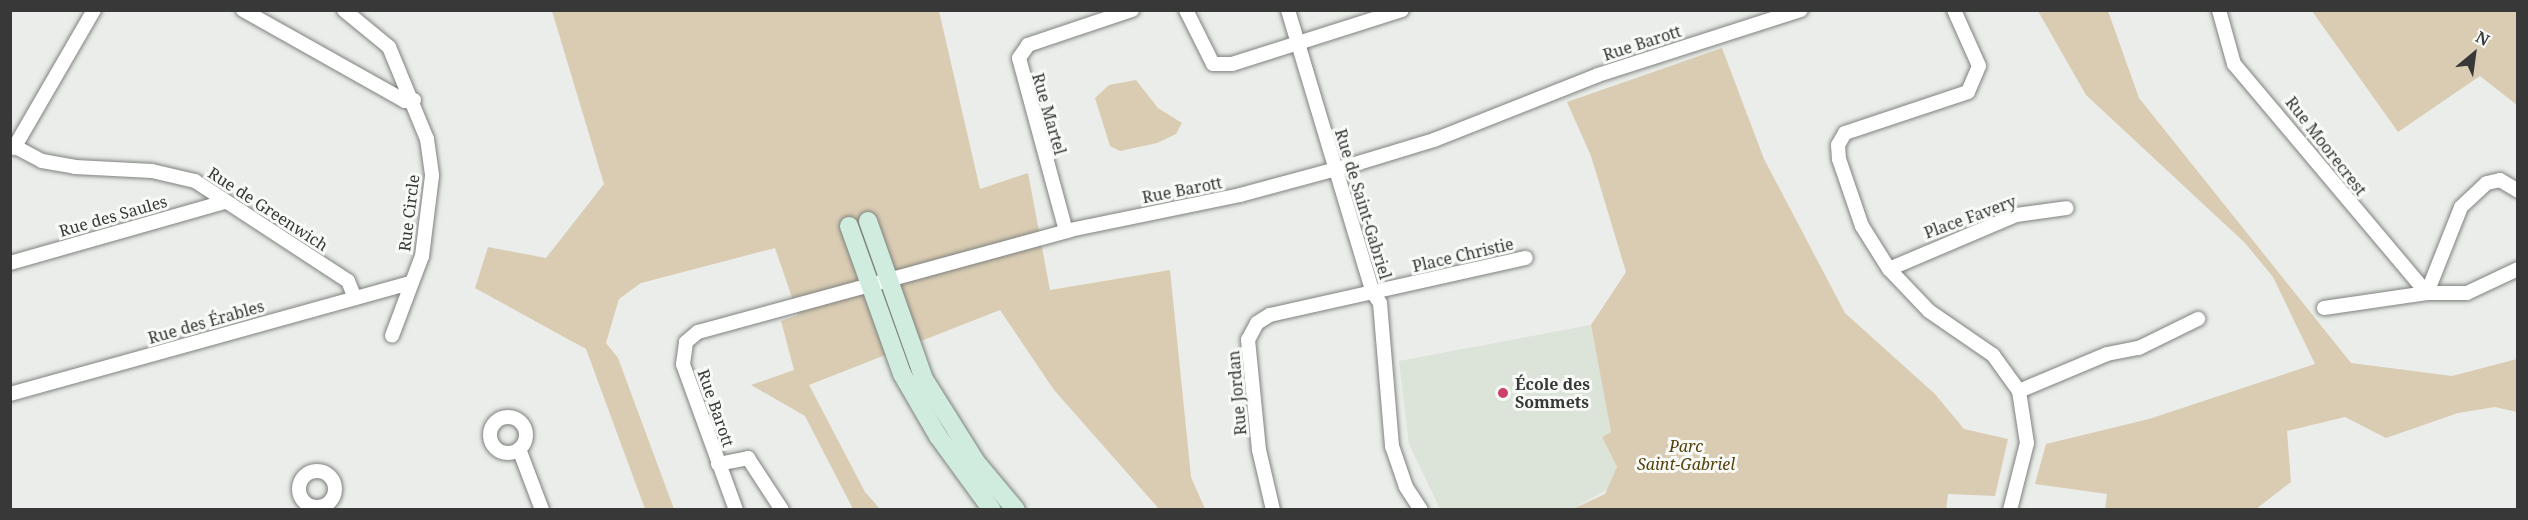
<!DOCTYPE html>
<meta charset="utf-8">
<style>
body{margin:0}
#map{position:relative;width:2528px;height:520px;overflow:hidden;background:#eaede9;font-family:"Noto Serif",serif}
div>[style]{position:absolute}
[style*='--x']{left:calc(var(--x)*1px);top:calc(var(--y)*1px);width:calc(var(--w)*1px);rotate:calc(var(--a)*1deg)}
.built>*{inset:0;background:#dce3d9}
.green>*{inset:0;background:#daccb3}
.roads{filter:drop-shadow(0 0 2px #7f827e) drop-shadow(0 0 2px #7f827e)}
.street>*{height:14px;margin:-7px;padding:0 7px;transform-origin:7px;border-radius:7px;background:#fff}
.street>.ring{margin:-7px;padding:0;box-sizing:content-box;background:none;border:14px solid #fff;border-radius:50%}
.secondary>*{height:18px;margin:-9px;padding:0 9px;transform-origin:9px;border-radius:9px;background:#cfecdf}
.dots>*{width:16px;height:16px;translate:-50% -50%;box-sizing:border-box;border:3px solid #f7faf6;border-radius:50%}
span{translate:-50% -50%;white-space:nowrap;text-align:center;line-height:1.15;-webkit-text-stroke:6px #f7faf6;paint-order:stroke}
.street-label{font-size:16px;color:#373837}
.poi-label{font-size:16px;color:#373837;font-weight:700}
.left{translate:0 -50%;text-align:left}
.park-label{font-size:16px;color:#57410d;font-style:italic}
.frame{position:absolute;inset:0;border:12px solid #373837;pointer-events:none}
.north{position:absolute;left:2444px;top:24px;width:60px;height:60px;-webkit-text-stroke:4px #f7faf6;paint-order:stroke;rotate:29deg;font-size:16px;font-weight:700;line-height:24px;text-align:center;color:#373837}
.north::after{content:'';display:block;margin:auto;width:21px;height:27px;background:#373837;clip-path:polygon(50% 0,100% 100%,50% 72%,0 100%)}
</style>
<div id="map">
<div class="built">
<i style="clip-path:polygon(1591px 325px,1611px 432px,1602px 437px,1617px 467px,1611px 487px,1573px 509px,1440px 509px,1409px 444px,1399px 361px)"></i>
</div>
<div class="green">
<i style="clip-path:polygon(552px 11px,939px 11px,980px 189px,1028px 173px,1050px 290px,1170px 270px,1191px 477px,1205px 509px,1159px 509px,1054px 390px,1000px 310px,809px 385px,865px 492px,880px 509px,853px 509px,805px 416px,751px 385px,794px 370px,781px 321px,798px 315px,775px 248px,641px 283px,619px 299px,606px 343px,618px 358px,674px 509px,645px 509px,586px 349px,475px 288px,488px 247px,546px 258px,604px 184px)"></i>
<i style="clip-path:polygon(2038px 11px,2108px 11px,2139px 98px,2351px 363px,2452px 376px,2517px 359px,2517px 412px,2495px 407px,2458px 413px,2386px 438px,2345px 417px,2287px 431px,2291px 482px,2256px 509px,2105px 509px,2107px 494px,2035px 484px,2046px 444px,2149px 419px,2315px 364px,2273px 277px,2245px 243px,2086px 95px)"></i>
<i style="clip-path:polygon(2312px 11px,2517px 11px,2517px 105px,2480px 76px,2398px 132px)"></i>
<i style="clip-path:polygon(1722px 48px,1764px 159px,1845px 313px,1935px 394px,1964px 429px,2008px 439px,1995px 496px,1948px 494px,1946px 510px,1573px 509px,1605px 494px,1617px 467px,1602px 437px,1611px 432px,1591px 325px,1626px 272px,1591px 156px,1567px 102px)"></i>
<i style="clip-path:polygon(1136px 80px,1158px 108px,1182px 123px,1176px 134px,1157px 143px,1120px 151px,1110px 146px,1095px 98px,1109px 85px)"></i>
</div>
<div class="roads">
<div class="street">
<i style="--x:243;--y:10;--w:186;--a:29.3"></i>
<i style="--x:405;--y:101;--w:9;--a:-6"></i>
<i style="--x:344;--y:10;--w:58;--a:39.4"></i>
<i style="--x:389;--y:47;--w:100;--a:67.6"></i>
<i style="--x:427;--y:139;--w:37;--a:82"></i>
<i style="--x:432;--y:176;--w:81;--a:97.1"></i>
<i style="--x:422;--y:256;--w:85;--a:110.6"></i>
<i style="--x:1186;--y:10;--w:60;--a:63.4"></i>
<i style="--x:1213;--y:64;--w:19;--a:0"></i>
<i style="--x:1232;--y:64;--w:178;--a:-17.6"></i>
<i style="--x:1288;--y:10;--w:295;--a:73.3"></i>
<i style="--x:1373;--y:293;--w:12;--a:55"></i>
<i style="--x:1380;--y:303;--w:144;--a:85.2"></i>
<i style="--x:1392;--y:446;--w:43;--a:71.1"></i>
<i style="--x:1406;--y:487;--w:27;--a:57"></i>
<i style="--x:1954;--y:10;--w:61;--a:65.9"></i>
<i style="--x:1979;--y:66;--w:28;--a:113"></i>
<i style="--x:1968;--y:92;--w:130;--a:161.6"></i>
<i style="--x:1845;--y:133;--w:14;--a:120"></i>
<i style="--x:1838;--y:145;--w:14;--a:86"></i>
<i style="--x:1839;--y:159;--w:71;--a:71.1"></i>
<i style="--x:1862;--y:226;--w:51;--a:57.9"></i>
<i style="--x:1889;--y:269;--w:58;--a:46.4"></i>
<i style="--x:1929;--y:311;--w:78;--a:34.5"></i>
<i style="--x:1993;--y:355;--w:44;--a:54.2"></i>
<i style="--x:2019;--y:391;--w:53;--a:81.3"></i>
<i style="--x:2027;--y:443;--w:69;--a:104.2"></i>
<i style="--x:2219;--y:10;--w:56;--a:74.5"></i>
<i style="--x:2234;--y:64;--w:299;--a:49.9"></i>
<i style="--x:10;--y:144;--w:36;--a:28"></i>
<i style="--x:42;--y:161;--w:34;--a:10"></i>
<i style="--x:75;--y:167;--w:77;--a:3"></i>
<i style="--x:152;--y:171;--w:44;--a:13.1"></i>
<i style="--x:195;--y:181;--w:183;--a:33.2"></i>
<i style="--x:348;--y:281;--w:18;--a:68"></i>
<i style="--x:14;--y:148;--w:160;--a:-59.9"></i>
<i style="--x:1066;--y:231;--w:179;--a:-105.2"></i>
<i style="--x:1019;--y:58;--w:16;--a:-55"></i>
<i style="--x:1028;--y:45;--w:110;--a:-18.6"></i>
<i style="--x:10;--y:263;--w:223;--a:-15.9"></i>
<i style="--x:1889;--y:269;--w:138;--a:-23"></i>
<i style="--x:2016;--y:215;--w:51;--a:-7.8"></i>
<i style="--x:2427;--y:293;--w:92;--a:-68.4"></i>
<i style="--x:2461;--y:207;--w:35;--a:-43"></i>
<i style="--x:2487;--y:183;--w:13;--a:-13"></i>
<i style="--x:2500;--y:180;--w:21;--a:31"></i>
<i style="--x:2324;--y:308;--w:104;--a:-8.3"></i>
<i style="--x:2427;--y:293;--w:40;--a:0"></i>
<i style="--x:2467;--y:293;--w:56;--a:-25.2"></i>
<i style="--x:2019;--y:391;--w:95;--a:-22.8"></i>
<i style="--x:2107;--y:354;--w:33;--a:-11"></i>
<i style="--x:2139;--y:348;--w:66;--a:-26.2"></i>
<i style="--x:10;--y:394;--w:416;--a:-15.5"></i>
<i class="ring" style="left:490px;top:417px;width:22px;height:22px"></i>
<i style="--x:519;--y:449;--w:65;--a:69.3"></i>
<i style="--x:718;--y:464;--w:31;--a:-11"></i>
<i style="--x:748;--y:458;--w:62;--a:56.8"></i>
<i class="ring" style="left:299px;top:471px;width:22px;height:22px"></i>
<i style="--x:736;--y:510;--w:155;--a:-110"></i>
<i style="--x:683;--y:364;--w:22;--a:-82"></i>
<i style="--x:686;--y:342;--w:16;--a:-40"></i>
<i style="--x:698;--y:332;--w:386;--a:-15.3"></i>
<i style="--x:1070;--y:230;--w:174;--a:-11.6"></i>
<i style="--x:1240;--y:195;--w:119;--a:-15.1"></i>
<i style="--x:1355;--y:164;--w:83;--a:-16.9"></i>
<i style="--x:1434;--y:140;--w:176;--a:-21.6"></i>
<i style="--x:1598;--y:75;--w:213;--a:-17.8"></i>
<i style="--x:1273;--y:510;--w:62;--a:-103.1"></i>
<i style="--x:1259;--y:450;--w:111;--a:-95.7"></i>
<i style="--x:1248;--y:340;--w:19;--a:-62"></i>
<i style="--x:1257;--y:323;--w:15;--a:-32"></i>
<i style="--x:1270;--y:315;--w:262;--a:-12.6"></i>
</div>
<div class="secondary">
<i style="--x:868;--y:221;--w:168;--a:70.5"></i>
<i style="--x:924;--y:379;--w:98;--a:57.9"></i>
<i style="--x:976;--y:462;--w:62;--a:50.2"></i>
<i style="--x:849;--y:226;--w:157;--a:70.3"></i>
<i style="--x:902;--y:374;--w:72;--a:59.9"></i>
<i style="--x:938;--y:436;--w:92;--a:53.9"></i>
</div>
</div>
<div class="dots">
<i style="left:1503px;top:393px;background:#ce406b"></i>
</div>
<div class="street-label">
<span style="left:1642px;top:43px;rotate:-18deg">Rue Barott</span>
<span style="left:1049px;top:114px;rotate:74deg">Rue Martel</span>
<span style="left:2326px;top:146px;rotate:52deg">Rue Moorecrest</span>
<span style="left:1182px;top:190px;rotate:-11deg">Rue Barott</span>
<span style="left:1363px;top:204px;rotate:73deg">Rue de Saint-Gabriel</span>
<span style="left:268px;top:209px;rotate:33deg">Rue de Greenwich</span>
<span style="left:409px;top:213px;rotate:-83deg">Rue Circle</span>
<span style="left:113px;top:216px;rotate:-16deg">Rue des Saules</span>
<span style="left:1970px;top:217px;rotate:-20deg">Place Favery</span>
<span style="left:1463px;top:255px;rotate:-13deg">Place Christie</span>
<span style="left:206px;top:322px;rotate:-16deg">Rue des Érables</span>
<span style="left:1237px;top:393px;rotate:-95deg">Rue Jordan</span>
<span style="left:716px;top:408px;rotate:71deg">Rue Barott</span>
</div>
<div class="poi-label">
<span class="left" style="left:1515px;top:393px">École des<br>Sommets</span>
</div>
<div class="park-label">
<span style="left:1686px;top:455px">Parc<br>Saint-Gabriel</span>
</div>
<div class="frame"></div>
<div class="north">N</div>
</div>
